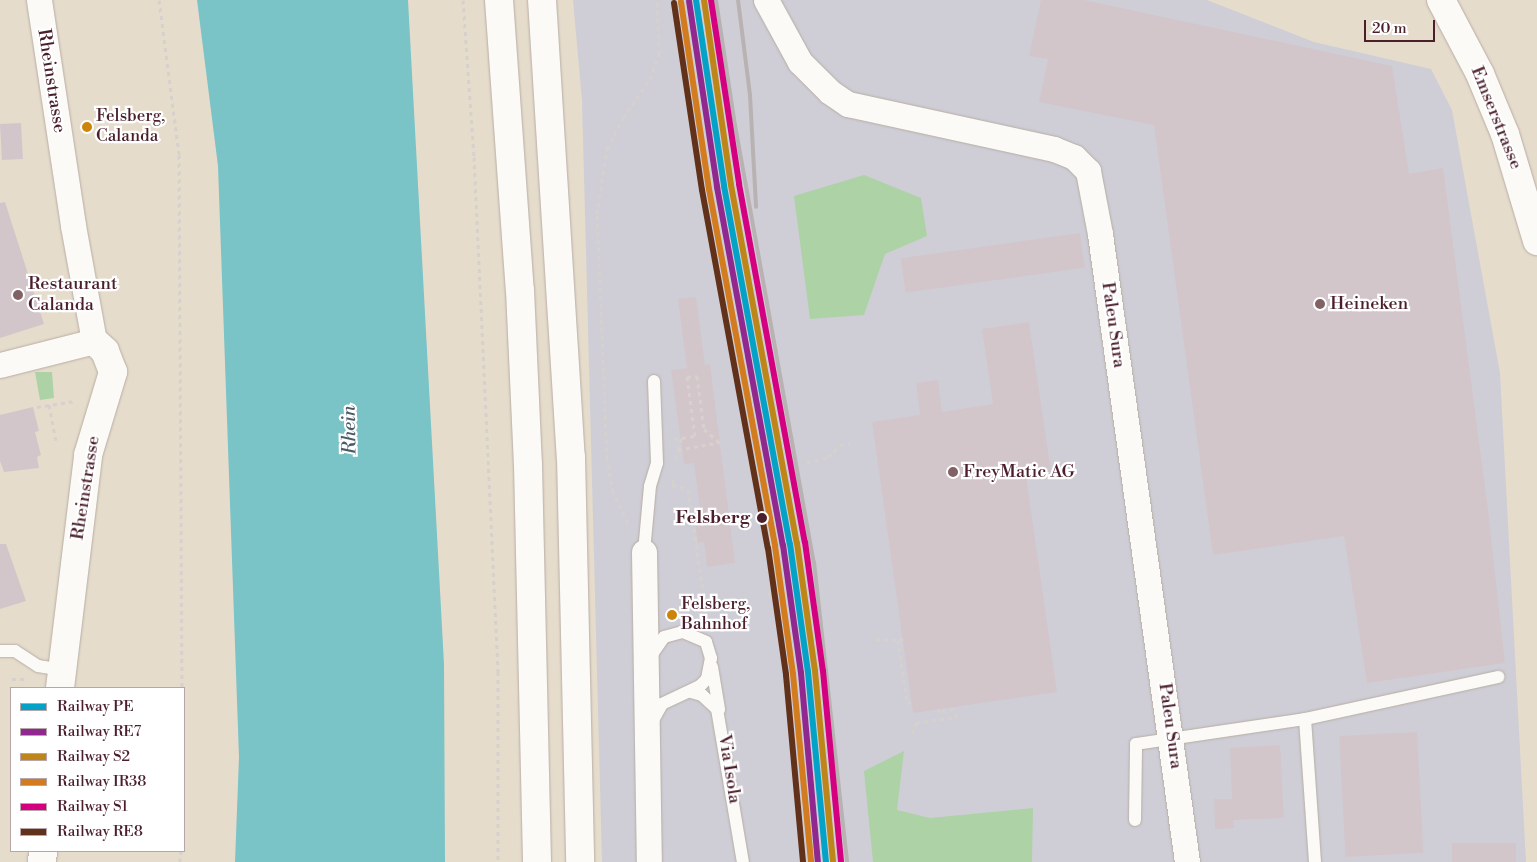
<!DOCTYPE html>
<style>
body{margin:0}
#map{position:relative;width:1537px;height:862px;overflow:hidden;background:#e6dccc;font-family:"Libre Bodoni",serif}
div>[style]{position:absolute}
[style*='--x']{left:calc(var(--x)*1px);top:calc(var(--y)*1px);width:calc(var(--w)*1px);rotate:calc(var(--a)*1deg)}
.industrial>*{inset:0;background:#cfced6}
.green>*{inset:0;background:#add2a6}
.water>*{inset:0;background:#7ac3c6}
.building>*{inset:0;background:#d2c6cb;transform-origin:0 0}
.path>*{height:3px;margin-top:-1.5px;transform-origin:0;background:repeating-linear-gradient(90deg,#d6d1cd 0 4px,transparent 0 8px)}
.roads{filter:drop-shadow(0 0 1px #b7ada4) drop-shadow(0 0 1px #b7ada4)}
.service>*{height:12px;margin:-6px;padding:0 6px;transform-origin:6px;border-radius:6px;background:#fbfaf7}
.minor>*{height:25px;margin:-12.5px;padding:0 12.5px;transform-origin:12.5px;border-radius:12.5px;background:#fbfaf7}
.tertiary>*{height:28px;margin:-14px;padding:0 14px;transform-origin:14px;border-radius:14px;background:#fbfaf7}
.primary>*{height:28px;margin:-14px;padding:0 14px;transform-origin:14px;border-radius:14px;background:#fbfaf7}
.motorway>*{height:28px;margin:-14px;padding:0 14px;transform-origin:14px;border-radius:14px;background:#fbfaf7}
.rail>*{height:4px;margin:-2px;padding:0 2px;transform-origin:2px;border-radius:2px;background:#b9b2b2}
.rail-1>*{height:6px;margin:-3px;padding:0 3px;transform-origin:3px;border-radius:3px;background:#04a2c6}
.rail-2>*{height:6px;margin:-3px;padding:0 3px;transform-origin:3px;border-radius:3px;background:#90288f}
.rail-3>*{height:6px;margin:-3px;padding:0 3px;transform-origin:3px;border-radius:3px;background:#be8619}
.rail-4>*{height:6px;margin:-3px;padding:0 3px;transform-origin:3px;border-radius:3px;background:#d27c1f}
.rail-5>*{height:6px;margin:-3px;padding:0 3px;transform-origin:3px;border-radius:3px;background:#d50080}
.rail-6>*{height:6px;margin:-3px;padding:0 3px;transform-origin:3px;border-radius:3px;background:#61311a}
.dots>*{width:14px;height:14px;translate:-50% -50%;box-sizing:border-box;border:2px solid #fff;border-radius:50%}
span{translate:-50% -50%;white-space:nowrap;text-align:center;line-height:1.15;-webkit-text-stroke:4.5px #fff;paint-order:stroke}
.bus-label{font-size:17px;color:#4a1f2b}
.left{translate:0 -50%;text-align:left}
.street-label{font-size:18px;color:#4a1f2b}
.poi-label{font-size:18px;color:#4a1f2b}
.stop-label{font-size:18px;color:#4a1f2b;font-weight:700}
.right{translate:-100% -50%;text-align:right}
.water-label{font-size:19px;color:#4a5c68;font-style:italic}
.legend{position:absolute;left:10px;top:687px;width:175px;height:165px;box-sizing:border-box;background:#fff;border:1px solid #b7a5aa;margin:0;padding:6px 9px;list-style:none;font-size:15px;color:#4a1f2b}
.legend li{display:flex;align-items:center;gap:10px;height:25px}
.legend b{width:25px;border:1px solid #b7a5aa}
.scale{position:absolute;left:1364px;top:20px;width:71px;height:22px;box-sizing:border-box;border:2px solid #4a1f2b;border-top:0;padding-left:6px;font-size:15px;line-height:18px;white-space:nowrap;color:#4a1f2b;-webkit-text-stroke:4px #fff;paint-order:stroke}
</style>
<div id="map">
<div class="industrial">
<i style="clip-path:polygon(573px 0,1207px 0,1314px 42px,1431px 69px,1452px 110px,1500px 373px,1526px 862px,602px 862px,582px 101px)"></i>
</div>
<div class="green">
<i style="clip-path:polygon(864px 175px,921px 198px,927px 236px,885px 254px,864px 315px,810px 319px,794px 196px)"></i>
<i style="clip-path:polygon(35px 372px,52px 372px,54px 398px,40px 400px)"></i>
<i style="clip-path:polygon(904px 751px,897px 810px,930px 818px,1033px 808px,1032px 862px,873px 862px,864px 771px)"></i>
</div>
<div class="water">
<i style="clip-path:polygon(197px 0,408px 0,444px 664px,445px 862px,235px 862px,239px 757px,218px 166px)"></i>
</div>
<div class="building">
<i style="clip-path:polygon(1041px 0,1084px 0,1392px 66px,1409px 174px,1443px 168px,1488px 510px,1505px 663px,1367px 683px,1344px 536px,1213px 555px,1154px 125px,1039px 102px,1048px 59px,1029px 56px)"></i>
<i style="left:21px;top:123px;width:36px;height:21px;rotate:87deg"></i>
<i style="clip-path:polygon(5px 202px,44px 324px,0 338px,0 203px)"></i>
<i style="left:1080px;top:233px;width:35px;height:181px;rotate:82deg"></i>
<i style="clip-path:polygon(696px 297px,705px 365px,710px 364px,735px 563px,707px 567px,704px 542px,698px 543px,694px 518px,701px 517px,694px 463px,684px 464px,671px 370px,687px 368px,678px 299px)"></i>
<i style="clip-path:polygon(1029px 322px,1051px 472px,1026px 476px,1057px 692px,913px 713px,872px 422px,920px 415px,916px 383px,938px 380px,942px 412px,993px 404px,982px 329px)"></i>
<i style="clip-path:polygon(33px 407px,39px 431px,35px 432px,41px 455px,37px 457px,39px 468px,4px 472px,0 461px,0 415px)"></i>
<i style="clip-path:polygon(0 544px,6px 544px,26px 601px,0 609px)"></i>
<i style="left:1417px;top:732px;width:121px;height:78px;rotate:87deg"></i>
<i style="clip-path:polygon(1280px 745px,1284px 818px,1233px 820px,1234px 828px,1215px 829px,1214px 799px,1232px 799px,1230px 748px)"></i>
<i style="left:1516px;top:843px;width:19px;height:64px;rotate:90deg"></i>
</div>
<div class="path">
<i style="--x:159;--y:0;--w:156;--a:82.6"></i>
<i style="--x:179;--y:155;--w:533;--a:89.68"></i>
<i style="--x:463;--y:0;--w:157;--a:86"></i>
<i style="--x:474;--y:157;--w:516;--a:87.33"></i>
<i style="--x:498;--y:672;--w:190;--a:90"></i>
<i style="--x:49;--y:405;--w:36;--a:79"></i>
<i style="--x:37;--y:407;--w:37;--a:-9"></i>
<i style="--x:674;--y:439;--w:21;--a:-8"></i>
<i style="--x:695;--y:436;--w:60;--a:-97.7"></i>
<i style="--x:687;--y:377;--w:10;--a:-6"></i>
<i style="--x:697;--y:376;--w:53;--a:82.5"></i>
<i style="--x:704;--y:429;--w:20;--a:41"></i>
<i style="--x:678;--y:450;--w:12;--a:-76"></i>
<i style="--x:676;--y:459;--w:9;--a:-77"></i>
<i style="--x:678;--y:450;--w:43;--a:-10.8"></i>
<i style="--x:807;--y:462;--w:22;--a:-13"></i>
<i style="--x:828;--y:457;--w:17;--a:-45"></i>
<i style="--x:840;--y:445;--w:10;--a:-6"></i>
<i style="--x:673;--y:479;--w:6;--a:99"></i>
<i style="--x:672;--y:485;--w:16;--a:14"></i>
<i style="--x:688;--y:489;--w:136;--a:81.6"></i>
<i style="--x:765;--y:497;--w:96;--a:82.2"></i>
<i style="--x:628;--y:523;--w:34;--a:-116"></i>
<i style="--x:613;--y:492;--w:34;--a:-100"></i>
<i style="--x:607;--y:459;--w:245;--a:-92.3"></i>
<i style="--x:597;--y:214;--w:66;--a:-81.3"></i>
<i style="--x:607;--y:149;--w:35;--a:-63"></i>
<i style="--x:623;--y:118;--w:47;--a:-55.3"></i>
<i style="--x:650;--y:79;--w:27;--a:-70"></i>
<i style="--x:659;--y:54;--w:54;--a:-92.1"></i>
<i style="--x:767;--y:594;--w:23;--a:-10"></i>
<i style="--x:876;--y:639;--w:22;--a:3"></i>
<i style="--x:903;--y:639;--w:5;--a:169"></i>
<i style="--x:898;--y:640;--w:64;--a:81.9"></i>
<i style="--x:907;--y:703;--w:5;--a:-11"></i>
<i style="--x:12;--y:679;--w:12;--a:0"></i>
<i style="--x:912;--y:734;--w:12;--a:-70"></i>
<i style="--x:916;--y:723;--w:40;--a:-8.5"></i>
<i style="--x:956;--y:717;--w:8;--a:-104"></i>
<i style="--x:954;--y:709;--w:15;--a:169"></i>
<i style="--x:939;--y:712;--w:3;--a:-90"></i>
<i style="--x:180;--y:862;--w:11;--a:-85"></i>
</div>
<div class="roads">
<div class="service">
<i style="--x:644;--y:552;--w:66;--a:-84.8"></i>
<i style="--x:650;--y:486;--w:24;--a:-73"></i>
<i style="--x:657;--y:463;--w:82;--a:-92.1"></i>
<i style="--x:0;--y:651;--w:15;--a:0"></i>
<i style="--x:15;--y:651;--w:27;--a:33"></i>
<i style="--x:38;--y:666;--w:24;--a:9"></i>
<i style="--x:650;--y:657;--w:24;--a:-55"></i>
<i style="--x:664;--y:637;--w:20;--a:-15"></i>
<i style="--x:683;--y:632;--w:25;--a:23"></i>
<i style="--x:706;--y:642;--w:17;--a:73"></i>
<i style="--x:711;--y:658;--w:21;--a:101"></i>
<i style="--x:707;--y:679;--w:10;--a:135"></i>
<i style="--x:700;--y:686;--w:42;--a:154.7"></i>
<i style="--x:662;--y:704;--w:23;--a:119"></i>
<i style="--x:712;--y:667;--w:43;--a:80.5"></i>
<i style="--x:691;--y:692;--w:11;--a:15"></i>
<i style="--x:702;--y:695;--w:21;--a:43"></i>
<i style="--x:717;--y:709;--w:155;--a:80.4"></i>
<i style="--x:1305;--y:719;--w:198;--a:-12.3"></i>
<i style="--x:1135;--y:820;--w:76;--a:-89.2"></i>
<i style="--x:1136;--y:744;--w:171;--a:-8.4"></i>
<i style="--x:1305;--y:719;--w:143;--a:86"></i>
</div>
<div class="minor">
<i style="--x:766;--y:0;--w:71;--a:61.3"></i>
<i style="--x:800;--y:62;--w:42;--a:45"></i>
<i style="--x:830;--y:92;--w:22;--a:34"></i>
<i style="--x:848;--y:104;--w:211;--a:12.3"></i>
<i style="--x:1054;--y:149;--w:22;--a:22"></i>
<i style="--x:1074;--y:157;--w:20;--a:45"></i>
<i style="--x:1088;--y:171;--w:64;--a:79.2"></i>
<i style="--x:1100;--y:234;--w:634;--a:82.11"></i>
<i style="--x:0;--y:365;--w:97;--a:-14.3"></i>
<i style="--x:94;--y:341;--w:118;--a:-100.3"></i>
<i style="--x:73;--y:225;--w:228;--a:-98.6"></i>
<i style="--x:644;--y:552;--w:310;--a:89.1"></i>
</div>
<div class="tertiary">
<i style="--x:60;--y:688;--w:235;--a:-83.1"></i>
<i style="--x:88;--y:455;--w:87;--a:-73.2"></i>
<i style="--x:113;--y:372;--w:22;--a:-111"></i>
<i style="--x:105;--y:351;--w:15;--a:-138"></i>
<i style="--x:42;--y:862;--w:11;--a:-85"></i>
</div>
<div class="primary">
<i style="--x:1441;--y:0;--w:84;--a:62.2"></i>
<i style="--x:1480;--y:74;--w:65;--a:67.4"></i>
<i style="--x:1505;--y:134;--w:112;--a:73.3"></i>
</div>
<div class="motorway">
<i style="--x:499;--y:0;--w:291;--a:85.9"></i>
<i style="--x:520;--y:290;--w:175;--a:87.4"></i>
<i style="--x:528;--y:465;--w:397;--a:88.7"></i>
<i style="--x:542;--y:0;--w:458;--a:86.4"></i>
<i style="--x:571;--y:457;--w:405;--a:88.7"></i>
</div>
</div>
<div class="rail">
<i style="--x:716;--y:0;--w:126;--a:81.4"></i>
<i style="--x:735;--y:125;--w:444;--a:79.8"></i>
<i style="--x:814;--y:562;--w:302;--a:83.7"></i>
<i style="--x:738;--y:0;--w:96;--a:82.8"></i>
<i style="--x:750;--y:95;--w:112;--a:86.9"></i>
</div>
<div class="rail-1">
<i style="--x:696;--y:0;--w:188;--a:81.4"></i>
<i style="--x:724;--y:186;--w:364;--a:79.6"></i>
<i style="--x:790;--y:544;--w:129;--a:82"></i>
<i style="--x:808;--y:672;--w:191;--a:84.6"></i>
</div>
<div class="rail-2">
<i style="--x:689;--y:1;--w:188;--a:81.4"></i>
<i style="--x:717;--y:187;--w:364;--a:79.6"></i>
<i style="--x:783;--y:545;--w:129;--a:82"></i>
<i style="--x:801;--y:673;--w:190;--a:84.9"></i>
</div>
<div class="rail-3">
<i style="--x:704;--y:0;--w:187;--a:81.7"></i>
<i style="--x:731;--y:185;--w:364;--a:79.6"></i>
<i style="--x:797;--y:543;--w:129;--a:82"></i>
<i style="--x:815;--y:671;--w:191;--a:84.6"></i>
</div>
<div class="rail-4">
<i style="--x:681;--y:2;--w:189;--a:81.5"></i>
<i style="--x:709;--y:189;--w:363;--a:79.5"></i>
<i style="--x:775;--y:546;--w:129;--a:82"></i>
<i style="--x:793;--y:674;--w:189;--a:84.5"></i>
</div>
<div class="rail-5">
<i style="--x:711;--y:0;--w:186;--a:81.3"></i>
<i style="--x:739;--y:184;--w:364;--a:79.6"></i>
<i style="--x:805;--y:542;--w:130;--a:82.1"></i>
<i style="--x:823;--y:671;--w:191;--a:84.6"></i>
</div>
<div class="rail-6">
<i style="--x:674;--y:3;--w:189;--a:81.5"></i>
<i style="--x:702;--y:190;--w:364;--a:79.6"></i>
<i style="--x:768;--y:548;--w:128;--a:81.9"></i>
<i style="--x:786;--y:675;--w:188;--a:84.8"></i>
</div>
<div class="dots">
<i style="left:87px;top:127px;background:#cc840b"></i>
<i style="left:18px;top:295px;background:#816163"></i>
<i style="left:1320px;top:304px;background:#816163"></i>
<i style="left:953px;top:472px;background:#816163"></i>
<i style="left:762px;top:518px;background:#4a1f2b"></i>
<i style="left:672px;top:615px;background:#cc840b"></i>
</div>
<div class="bus-label">
<span class="left" style="left:96px;top:127px">Felsberg,<br>Calanda</span>
<span class="left" style="left:681px;top:615px">Felsberg,<br>Bahnhof</span>
</div>
<div class="street-label">
<span style="left:51px;top:81px;rotate:81deg">Rheinstrasse</span>
<span style="left:1496px;top:118px;rotate:68deg">Emserstrasse</span>
<span style="left:1113px;top:325px;rotate:82deg">Paleu Sura</span>
<span style="left:86px;top:488px;rotate:-81deg">Rheinstrasse</span>
<span style="left:1170px;top:726px;rotate:82deg">Paleu Sura</span>
<span style="left:729px;top:769px;rotate:81deg">Via Isola</span>
</div>
<div class="poi-label">
<span class="left" style="left:28px;top:295px">Restaurant<br>Calanda</span>
<span class="left" style="left:1330px;top:304px">Heineken</span>
<span class="left" style="left:963px;top:472px">FreyMatic AG</span>
</div>
<div class="stop-label">
<span class="right" style="left:750px;top:518px">Felsberg</span>
</div>
<div class="water-label">
<span style="left:350px;top:430px;rotate:-91deg">Rhein</span>
</div>
<ul class="legend">
<li><b style="height:6px;background:#04a2c6"></b>Railway PE</li>
<li><b style="height:6px;background:#90288f"></b>Railway RE7</li>
<li><b style="height:6px;background:#be8619"></b>Railway S2</li>
<li><b style="height:6px;background:#d27c1f"></b>Railway IR38</li>
<li><b style="height:6px;background:#d50080"></b>Railway S1</li>
<li><b style="height:6px;background:#61311a"></b>Railway RE8</li>
</ul>
<div class="scale">20 m</div>
</div>
